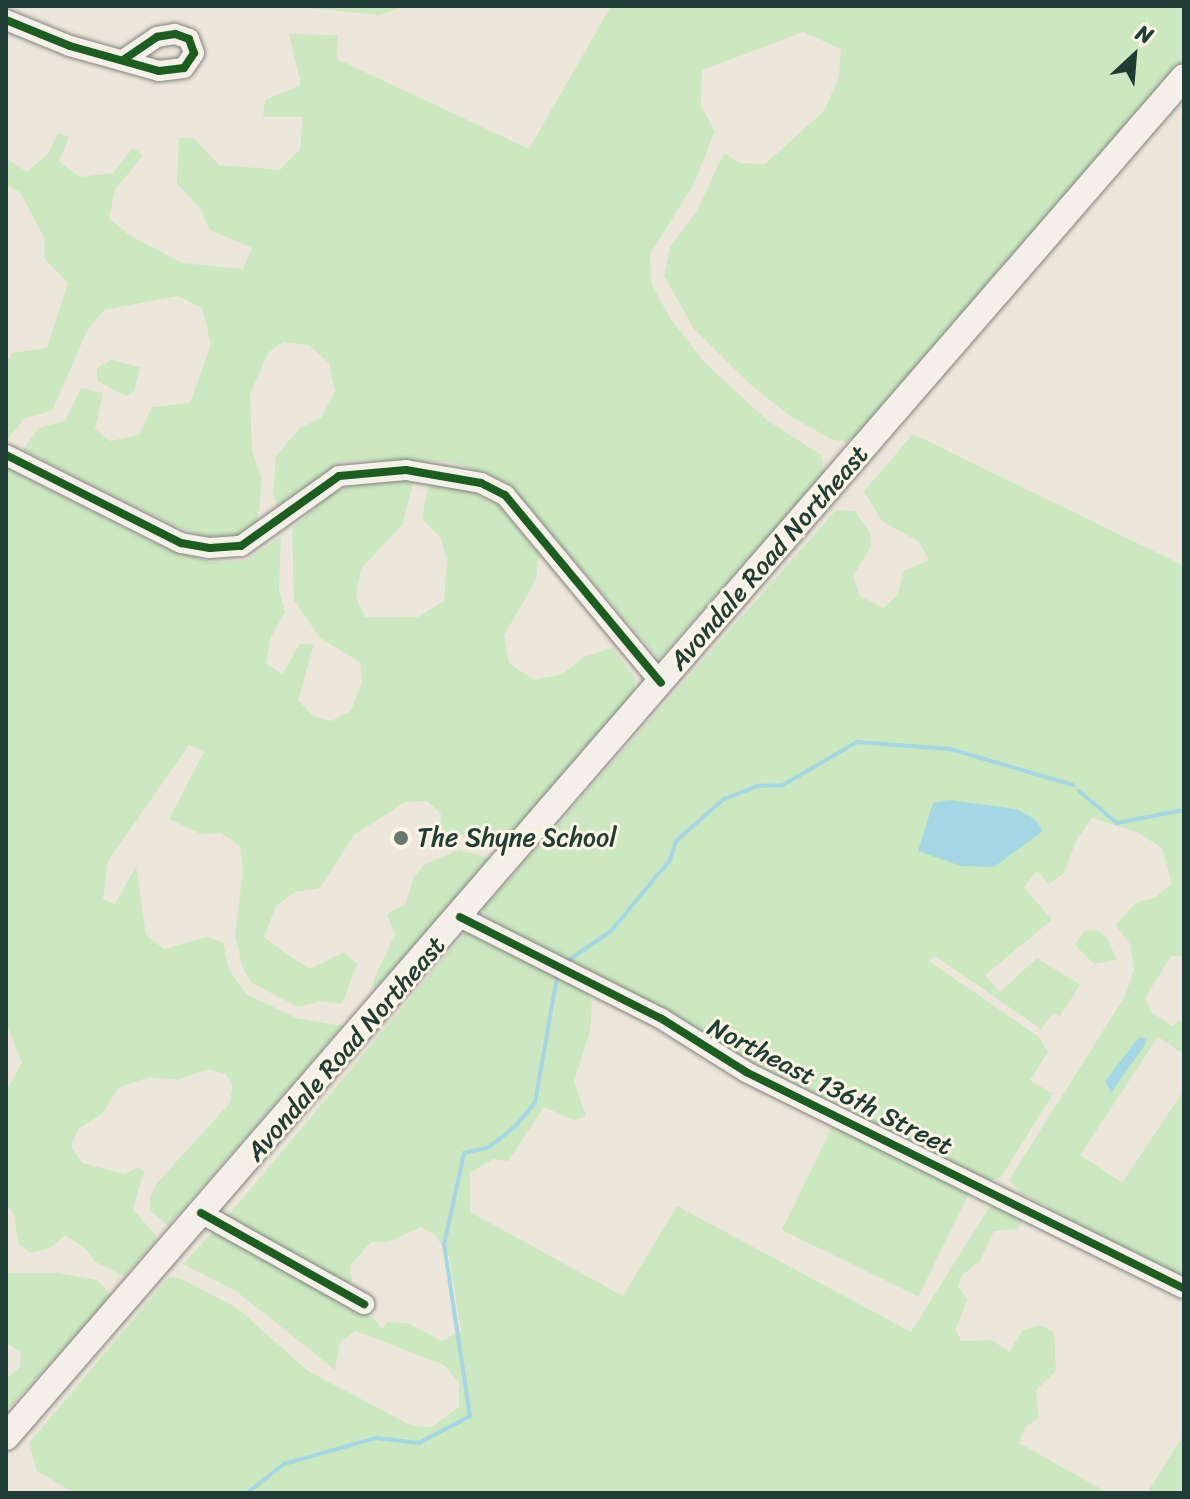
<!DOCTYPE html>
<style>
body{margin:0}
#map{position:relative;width:1190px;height:1499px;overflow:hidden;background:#ede7db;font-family:Sriracha,sans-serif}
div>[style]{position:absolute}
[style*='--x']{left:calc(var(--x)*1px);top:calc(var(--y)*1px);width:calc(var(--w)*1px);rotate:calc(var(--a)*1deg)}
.green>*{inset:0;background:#cbe8c1;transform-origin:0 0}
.water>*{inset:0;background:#a5d6e3}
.stream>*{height:4px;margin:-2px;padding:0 2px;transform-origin:2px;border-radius:2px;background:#a5d6e3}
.roads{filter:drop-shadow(0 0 2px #81847d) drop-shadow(0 0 2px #81847d)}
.minor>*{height:20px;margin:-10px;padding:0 10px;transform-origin:10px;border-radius:10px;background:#f4f0e9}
.major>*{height:26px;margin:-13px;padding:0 13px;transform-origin:13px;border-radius:13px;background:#f4f0e9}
.cycleway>*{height:8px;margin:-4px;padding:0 4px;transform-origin:4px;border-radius:4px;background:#1b5e20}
.dots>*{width:22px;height:22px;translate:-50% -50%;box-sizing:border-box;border:4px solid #fcf5e5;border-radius:50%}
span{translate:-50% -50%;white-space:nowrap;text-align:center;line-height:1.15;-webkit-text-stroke:6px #fcf5e5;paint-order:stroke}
.street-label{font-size:26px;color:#1f3d34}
.poi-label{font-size:26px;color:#1f3d34}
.left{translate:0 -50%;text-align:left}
.frame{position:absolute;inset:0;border:8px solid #1f3d34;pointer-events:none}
.north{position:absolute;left:1094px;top:16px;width:80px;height:80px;-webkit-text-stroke:6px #fcf5e5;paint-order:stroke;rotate:26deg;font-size:22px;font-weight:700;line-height:32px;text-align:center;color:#1f3d34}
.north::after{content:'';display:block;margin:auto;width:28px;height:36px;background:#1f3d34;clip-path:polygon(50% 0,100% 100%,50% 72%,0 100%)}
</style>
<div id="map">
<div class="green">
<i style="clip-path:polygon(290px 6px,406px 6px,379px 15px)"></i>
<i style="clip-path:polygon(611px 6px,1184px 6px,1184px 63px,863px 431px,847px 442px,833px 440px,790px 416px,751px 385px,694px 329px,664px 276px,670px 247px,697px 211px,724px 153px,739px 163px,765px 164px,824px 111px,839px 77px,841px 49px,803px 32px,702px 70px,701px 106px,715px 131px,694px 184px,650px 254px,651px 283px,670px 318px,704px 362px,767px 420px,821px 455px,825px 473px,659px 659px,507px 482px,452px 462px,360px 460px,340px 462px,278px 507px,273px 493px,276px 456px,300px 428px,321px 418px,335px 391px,329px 363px,309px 345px,283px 342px,268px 353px,250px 394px,252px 450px,262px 480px,259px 509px,257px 527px,233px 538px,203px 536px,170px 524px,23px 450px,38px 428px,65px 421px,81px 388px,103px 393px,95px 429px,110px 441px,139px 435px,152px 407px,190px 403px,211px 344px,202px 308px,178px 296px,104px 310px,87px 331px,52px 411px,25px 418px,6px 441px,6px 364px,12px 353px,47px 348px,68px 283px,44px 258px,45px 239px,20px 192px,6px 185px,6px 158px,27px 172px,48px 154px,58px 133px,69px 137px,59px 162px,80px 177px,113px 173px,133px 148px,143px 155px,115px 190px,109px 218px,129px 235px,182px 263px,243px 269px,252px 248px,210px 230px,200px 208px,177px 184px,179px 138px,194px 138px,219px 165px,280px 170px,300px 149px,303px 117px,263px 117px,265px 100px,301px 85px,289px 34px,338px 35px,337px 59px,529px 149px)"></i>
<i style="clip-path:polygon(111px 360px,140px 367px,134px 391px,126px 396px,97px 381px,97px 368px)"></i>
<i style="clip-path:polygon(913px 434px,1184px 566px,1184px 956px,1171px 956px,1145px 998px,1152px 1013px,1173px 1026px,1178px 1020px,1184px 1025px,1184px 1054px,1158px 1037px,1080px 1155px,1122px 1183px,1184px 1090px,1184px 1279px,1021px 1193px,1009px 1180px,1125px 996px,1134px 970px,1130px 944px,1115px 925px,1136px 903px,1156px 897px,1172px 883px,1162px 848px,1137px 832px,1092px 818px,1076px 841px,1064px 873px,1049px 884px,1037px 871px,1024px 887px,1052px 920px,985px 975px,1000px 992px,1037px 958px,1080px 985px,1060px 1016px,1053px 1013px,1041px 1029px,935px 956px,929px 961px,1039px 1037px,1048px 1052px,1030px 1080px,1053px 1094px,1001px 1177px,990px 1181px,739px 1055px,486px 917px,483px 909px,836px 510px,855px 511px,870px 533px,871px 547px,853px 576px,860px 596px,884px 608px,898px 594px,904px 571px,929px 560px,919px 542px,882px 521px,864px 491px)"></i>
<i style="clip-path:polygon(6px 468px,156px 544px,211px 562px,245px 561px,281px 537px,279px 590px,285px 612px,271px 637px,266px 664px,283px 674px,299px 644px,314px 644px,298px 700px,313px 716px,331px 721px,351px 711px,362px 681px,360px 662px,320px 638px,294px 600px,292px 529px,333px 492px,374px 480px,414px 480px,402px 525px,361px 569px,356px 597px,365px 617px,418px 617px,444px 601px,447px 560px,441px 538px,422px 519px,429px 482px,459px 486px,498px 505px,539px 554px,536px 580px,504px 635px,509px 663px,534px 680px,563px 674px,583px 657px,612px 648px,635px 678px,634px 694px,505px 841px,484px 834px,447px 836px,439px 832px,441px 814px,427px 801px,405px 802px,354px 835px,320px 888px,295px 892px,276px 906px,264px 937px,284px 952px,310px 969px,344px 952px,357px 964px,342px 1004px,321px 1001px,298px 1007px,252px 983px,243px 969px,235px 935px,243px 871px,240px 846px,221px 833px,201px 834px,169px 819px,204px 752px,189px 745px,108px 861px,103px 899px,115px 904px,136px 866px,146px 935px,164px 949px,207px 937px,223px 942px,229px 970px,246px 994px,296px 1018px,343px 1026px,168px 1226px,150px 1210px,150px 1198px,156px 1184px,229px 1104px,233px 1087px,226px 1074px,208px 1069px,178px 1080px,149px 1077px,118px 1088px,102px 1114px,78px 1129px,71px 1146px,82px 1163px,125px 1174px,138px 1167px,144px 1171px,133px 1209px,158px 1238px,124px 1276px,95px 1262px,86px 1249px,65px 1235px,50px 1248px,30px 1253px,18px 1243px,14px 1215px,6px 1204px,6px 1091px,22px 1063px,6px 1023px)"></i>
<i style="clip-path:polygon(459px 850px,490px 858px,375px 990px,373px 981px,395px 934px,387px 914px,406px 903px,413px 878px,425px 864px)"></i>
<i style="clip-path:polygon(1097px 930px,1107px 938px,1117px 960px,1094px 964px,1075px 945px,1084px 931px)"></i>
<i style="clip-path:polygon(474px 931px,586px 989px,592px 1004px,590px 1031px,574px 1081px,586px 1116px,574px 1120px,544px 1107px,508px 1161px,493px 1159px,470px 1173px,470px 1212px,623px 1296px,677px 1206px,911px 1332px,990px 1206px,997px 1204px,1024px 1216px,1018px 1229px,994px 1231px,980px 1261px,962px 1275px,958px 1286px,967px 1300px,956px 1329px,961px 1341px,992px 1340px,1009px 1352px,1023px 1330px,1040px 1325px,1054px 1332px,1056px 1371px,1036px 1390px,1039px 1418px,1025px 1427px,1019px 1443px,1108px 1493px,74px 1493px,37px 1471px,29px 1443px,169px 1277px,180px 1278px,237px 1308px,308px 1371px,412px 1426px,432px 1427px,459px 1407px,459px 1383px,444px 1365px,356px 1331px,340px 1342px,335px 1370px,236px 1291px,183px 1264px,214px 1230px,375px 1319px,382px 1329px,388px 1322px,407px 1323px,442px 1341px,461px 1330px,449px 1256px,435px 1235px,421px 1227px,388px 1242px,371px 1242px,350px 1266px,352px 1282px,339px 1284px,227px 1217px,465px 933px)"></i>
<i style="left:834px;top:1123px;width:152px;height:119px;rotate:26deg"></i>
<i style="clip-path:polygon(7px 1273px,57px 1273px,97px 1280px,112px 1296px,7px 1410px,6px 1379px,20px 1367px,21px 1352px,6px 1343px)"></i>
<i style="clip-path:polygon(1184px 1434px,1184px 1493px,1147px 1493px)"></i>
</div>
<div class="water">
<i style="clip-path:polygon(949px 800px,1016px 809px,1035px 819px,1043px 831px,994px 867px,961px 866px,918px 851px,933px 803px)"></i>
<i style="clip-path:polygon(1139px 1037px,1146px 1039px,1145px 1045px,1111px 1093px,1105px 1081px)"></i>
</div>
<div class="stream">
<i style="--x:1079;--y:791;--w:50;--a:40.1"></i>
<i style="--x:1117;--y:823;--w:68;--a:-11"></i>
<i style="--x:566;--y:962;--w:55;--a:-34.6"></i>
<i style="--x:611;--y:931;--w:92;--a:-50.3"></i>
<i style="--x:670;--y:860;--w:20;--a:-72"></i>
<i style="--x:676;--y:841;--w:64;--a:-41.2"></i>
<i style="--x:724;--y:799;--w:36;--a:-21"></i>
<i style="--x:758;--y:786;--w:25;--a:-2"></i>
<i style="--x:783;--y:785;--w:86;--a:-30.2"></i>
<i style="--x:857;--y:742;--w:93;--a:4.3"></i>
<i style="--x:950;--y:749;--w:128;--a:16.3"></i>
<i style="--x:247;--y:1493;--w:47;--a:-38.1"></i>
<i style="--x:284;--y:1464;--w:96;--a:-15.8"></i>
<i style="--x:376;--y:1438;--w:43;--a:6.6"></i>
<i style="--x:419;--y:1443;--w:58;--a:-27.9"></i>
<i style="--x:470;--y:1416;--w:173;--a:-98.6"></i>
<i style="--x:444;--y:1245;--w:94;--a:-77.7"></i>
<i style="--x:464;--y:1153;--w:26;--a:-13"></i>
<i style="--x:489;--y:1147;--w:33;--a:-38"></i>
<i style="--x:515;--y:1127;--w:32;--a:-51"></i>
<i style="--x:535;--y:1102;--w:132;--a:-80"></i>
</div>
<div class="roads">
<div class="minor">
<i style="--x:6;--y:20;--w:69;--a:22.1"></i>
<i style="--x:70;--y:46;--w:92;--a:15.7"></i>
<i style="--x:159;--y:71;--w:25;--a:-7"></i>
<i style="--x:184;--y:68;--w:18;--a:-56"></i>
<i style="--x:194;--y:53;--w:15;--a:-110"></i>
<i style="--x:189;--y:39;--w:15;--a:-160"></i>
<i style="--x:175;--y:34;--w:18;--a:171"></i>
<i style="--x:157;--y:37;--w:41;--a:145.9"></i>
<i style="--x:6;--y:455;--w:196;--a:26.7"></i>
<i style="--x:181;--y:543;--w:29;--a:10"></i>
<i style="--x:210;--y:548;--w:31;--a:-4"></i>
<i style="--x:241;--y:546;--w:120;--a:-35.5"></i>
<i style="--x:339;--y:476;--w:67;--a:-5.1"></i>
<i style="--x:406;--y:470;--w:76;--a:9.8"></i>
<i style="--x:481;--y:483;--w:27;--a:27"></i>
<i style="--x:505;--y:495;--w:244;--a:50.3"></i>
<i style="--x:460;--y:917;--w:226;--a:26.8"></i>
<i style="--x:662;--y:1019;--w:99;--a:32.2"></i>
<i style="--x:746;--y:1072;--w:488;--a:26.3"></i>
<i style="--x:201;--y:1213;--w:187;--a:29.2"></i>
</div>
<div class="major">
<i style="--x:6;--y:1437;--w:1799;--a:-49.1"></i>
</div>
</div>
<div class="cycleway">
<i style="--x:6;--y:20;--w:69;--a:22.1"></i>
<i style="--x:70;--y:46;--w:92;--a:15.7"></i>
<i style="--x:159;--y:71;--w:25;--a:-7"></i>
<i style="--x:184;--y:68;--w:18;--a:-56"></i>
<i style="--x:194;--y:53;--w:15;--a:-110"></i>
<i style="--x:189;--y:39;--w:15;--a:-160"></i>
<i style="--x:175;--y:34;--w:18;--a:171"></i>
<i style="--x:157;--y:37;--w:41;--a:145.9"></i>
<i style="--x:6;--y:455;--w:196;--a:26.7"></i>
<i style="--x:181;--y:543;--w:29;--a:10"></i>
<i style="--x:210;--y:548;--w:31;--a:-4"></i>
<i style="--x:241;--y:546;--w:120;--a:-35.5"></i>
<i style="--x:339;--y:476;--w:67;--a:-5.1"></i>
<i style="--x:406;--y:470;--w:76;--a:9.8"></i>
<i style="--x:481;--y:483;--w:27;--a:27"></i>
<i style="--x:505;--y:495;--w:244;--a:50.3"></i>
<i style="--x:460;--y:917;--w:226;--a:26.8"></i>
<i style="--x:662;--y:1019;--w:99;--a:32.2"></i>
<i style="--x:746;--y:1072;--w:488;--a:26.3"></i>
<i style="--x:201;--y:1213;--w:187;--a:29.2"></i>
</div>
<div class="dots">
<i style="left:401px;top:838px;background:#67786e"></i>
</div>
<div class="street-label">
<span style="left:769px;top:558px;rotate:-49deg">Avondale Road Northeast</span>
<span style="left:346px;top:1049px;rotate:-49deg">Avondale Road Northeast</span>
<span style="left:830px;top:1087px;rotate:27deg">Northeast 136th Street</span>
</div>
<div class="poi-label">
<span class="left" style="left:417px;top:838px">The Shyne School</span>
</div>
<div class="frame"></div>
<div class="north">N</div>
</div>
